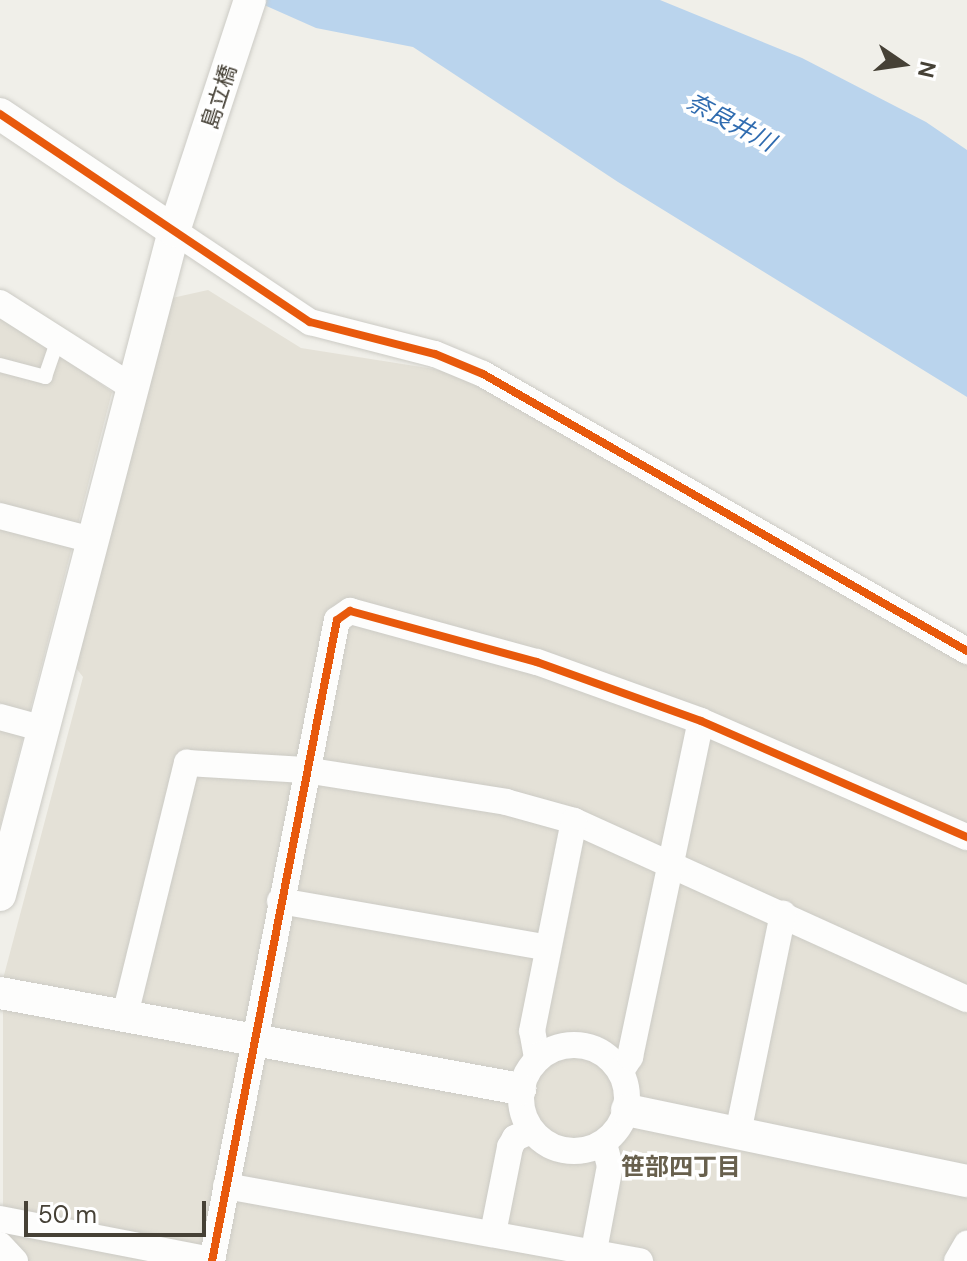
<!DOCTYPE html>
<meta charset="utf-8">
<style>
body{margin:0}
#map{position:relative;width:967px;height:1261px;overflow:hidden;background:#f0efe9;font-family:"DM Sans","Noto Sans JP",sans-serif}
div>[style]{position:absolute}
[style*='--x']{left:calc(var(--x)*1px);top:calc(var(--y)*1px);width:calc(var(--w)*1px);rotate:calc(var(--a)*1deg)}
.residential>*{inset:0;background:#e4e1d7}
.water>*{inset:0;background:#bad4ed}
.roads{filter:drop-shadow(0 0 2px #cccbc5) drop-shadow(0 0 2px #cccbc5)}
.service>*{height:14px;margin:-7px;padding:0 7px;transform-origin:7px;border-radius:7px;background:#fdfdfc}
.minor>*{height:26px;margin:-13px;padding:0 13px;transform-origin:13px;border-radius:13px;background:#fdfdfc}
.minor>.ring{margin:-13px;padding:0;box-sizing:content-box;background:none;border:26px solid #fdfdfc;border-radius:50%}
.tertiary>*{height:32px;margin:-16px;padding:0 16px;transform-origin:16px;border-radius:16px;background:#fdfdfc}
.cycleway>*{height:8px;margin:-4px;padding:0 4px;transform-origin:4px;border-radius:4px;background:#e8590c}
span{translate:-50% -50%;white-space:nowrap;text-align:center;line-height:1.15;-webkit-text-stroke:7px #fff;paint-order:stroke}
.street-label{font-size:22px;color:#464136}
.water-label{font-size:24px;color:#306cb0;font-style:italic}
.neighbourhood-label{font-size:24px;color:#68604d;font-weight:700}
.north{position:absolute;left:863px;top:24px;width:80px;height:80px;-webkit-text-stroke:6px #fff;paint-order:stroke;rotate:103deg;font-size:22px;font-weight:700;line-height:32px;text-align:center;color:#464136}
.north::after{content:'';display:block;margin:auto;width:28px;height:36px;background:#464136;clip-path:polygon(50% 0,100% 100%,50% 72%,0 100%)}
.scale{position:absolute;left:24px;top:1201px;width:182px;height:36px;box-sizing:border-box;border:4px solid #464136;border-top:0;padding-left:10px;font-size:24px;line-height:28px;white-space:nowrap;color:#464136;-webkit-text-stroke:6px #fff;paint-order:stroke}
</style>
<div id="map">
<div class="residential">
<i style="clip-path:polygon(208px 290px,301px 348px,434px 369px,483px 383px,967px 665px,967px 1261px,24px 1261px,3px 1237px,3px 979px,83px 677px,73px 664px,172px 298px)"></i>
<i style="clip-path:polygon(0 311px,112px 392px,0 827px)"></i>
</div>
<div class="water">
<i style="clip-path:polygon(253px 0,660px 0,802px 58px,926px 122px,967px 150px,967px 397px,618px 182px,413px 47px,316px 28px)"></i>
</div>
<div class="roads">
<div class="service">
<i style="--x:0;--y:365;--w:47;--a:14.9"></i>
<i style="--x:45;--y:377;--w:36;--a:-71"></i>
</div>
<div class="minor">
<i style="--x:174;--y:231;--w:164;--a:33.8"></i>
<i style="--x:310;--y:322;--w:129;--a:14.4"></i>
<i style="--x:435;--y:354;--w:52;--a:22.6"></i>
<i style="--x:483;--y:374;--w:558;--a:29.78"></i>
<i style="--x:0;--y:303;--w:156;--a:32.5"></i>
<i style="--x:0;--y:516;--w:95;--a:14.6"></i>
<i style="--x:0;--y:717;--w:46;--a:15.3"></i>
<i style="--x:280;--y:901;--w:272;--a:9.9"></i>
<i style="--x:125;--y:1015;--w:260;--a:-76.2"></i>
<i style="--x:187;--y:763;--w:118;--a:3.4"></i>
<i style="--x:305;--y:770;--w:204;--a:9"></i>
<i style="--x:506;--y:802;--w:71;--a:15.6"></i>
<i style="--x:574;--y:821;--w:431;--a:24.4"></i>
<i class="ring" style="left:521px;top:1045px;width:80px;height:80px"></i>
<i style="--x:537;--y:1058;--w:27;--a:-100"></i>
<i style="--x:532;--y:1031;--w:214;--a:-78.7"></i>
<i style="--x:621;--y:1071;--w:17;--a:-57"></i>
<i style="--x:630;--y:1057;--w:343;--a:-78.1"></i>
<i style="--x:738;--y:1133;--w:224;--a:-78.4"></i>
<i style="--x:226;--y:1186;--w:421;--a:10.3"></i>
<i style="--x:0;--y:1219;--w:215;--a:11"></i>
<i style="--x:493;--y:1233;--w:88;--a:-78.8"></i>
<i style="--x:510;--y:1147;--w:10;--a:-61"></i>
<i style="--x:515;--y:1138;--w:17;--a:-24"></i>
<i style="--x:0;--y:1245;--w:22;--a:47"></i>
<i style="--x:212;--y:1261;--w:653;--a:-78.97"></i>
<i style="--x:337;--y:620;--w:16;--a:-35"></i>
<i style="--x:350;--y:611;--w:194;--a:15.3"></i>
<i style="--x:537;--y:662;--w:174;--a:19.8"></i>
<i style="--x:701;--y:721;--w:290;--a:23.6"></i>
<i style="--x:592;--y:1261;--w:97;--a:-79.3"></i>
<i style="--x:610;--y:1166;--w:24;--a:-105"></i>
<i style="--x:957;--y:1261;--w:20;--a:-60"></i>
</div>
<div class="tertiary">
<i style="--x:0;--y:114;--w:210;--a:33.9"></i>
<i style="--x:0;--y:895;--w:686;--a:-75.32"></i>
<i style="--x:174;--y:231;--w:243;--a:-71.8"></i>
<i style="--x:0;--y:993;--w:529;--a:10.46"></i>
<i style="--x:627;--y:1110;--w:347;--a:11.8"></i>
</div>
</div>
<div class="cycleway">
<i style="--x:0;--y:114;--w:373;--a:33.9"></i>
<i style="--x:310;--y:322;--w:129;--a:14.4"></i>
<i style="--x:435;--y:354;--w:52;--a:22.6"></i>
<i style="--x:483;--y:374;--w:558;--a:29.78"></i>
<i style="--x:212;--y:1261;--w:653;--a:-78.97"></i>
<i style="--x:337;--y:620;--w:16;--a:-35"></i>
<i style="--x:350;--y:611;--w:194;--a:15.3"></i>
<i style="--x:537;--y:662;--w:174;--a:19.8"></i>
<i style="--x:701;--y:721;--w:290;--a:23.6"></i>
</div>
<div class="street-label">
<span style="left:219px;top:97px;rotate:-72deg">島立橋</span>
</div>
<div class="water-label">
<span style="left:731px;top:122px;rotate:28deg">奈良井川</span>
</div>
<div class="neighbourhood-label">
<span style="left:681px;top:1167px">笹部四丁目</span>
</div>
<div class="north">N</div>
<div class="scale">50 m</div>
</div>
